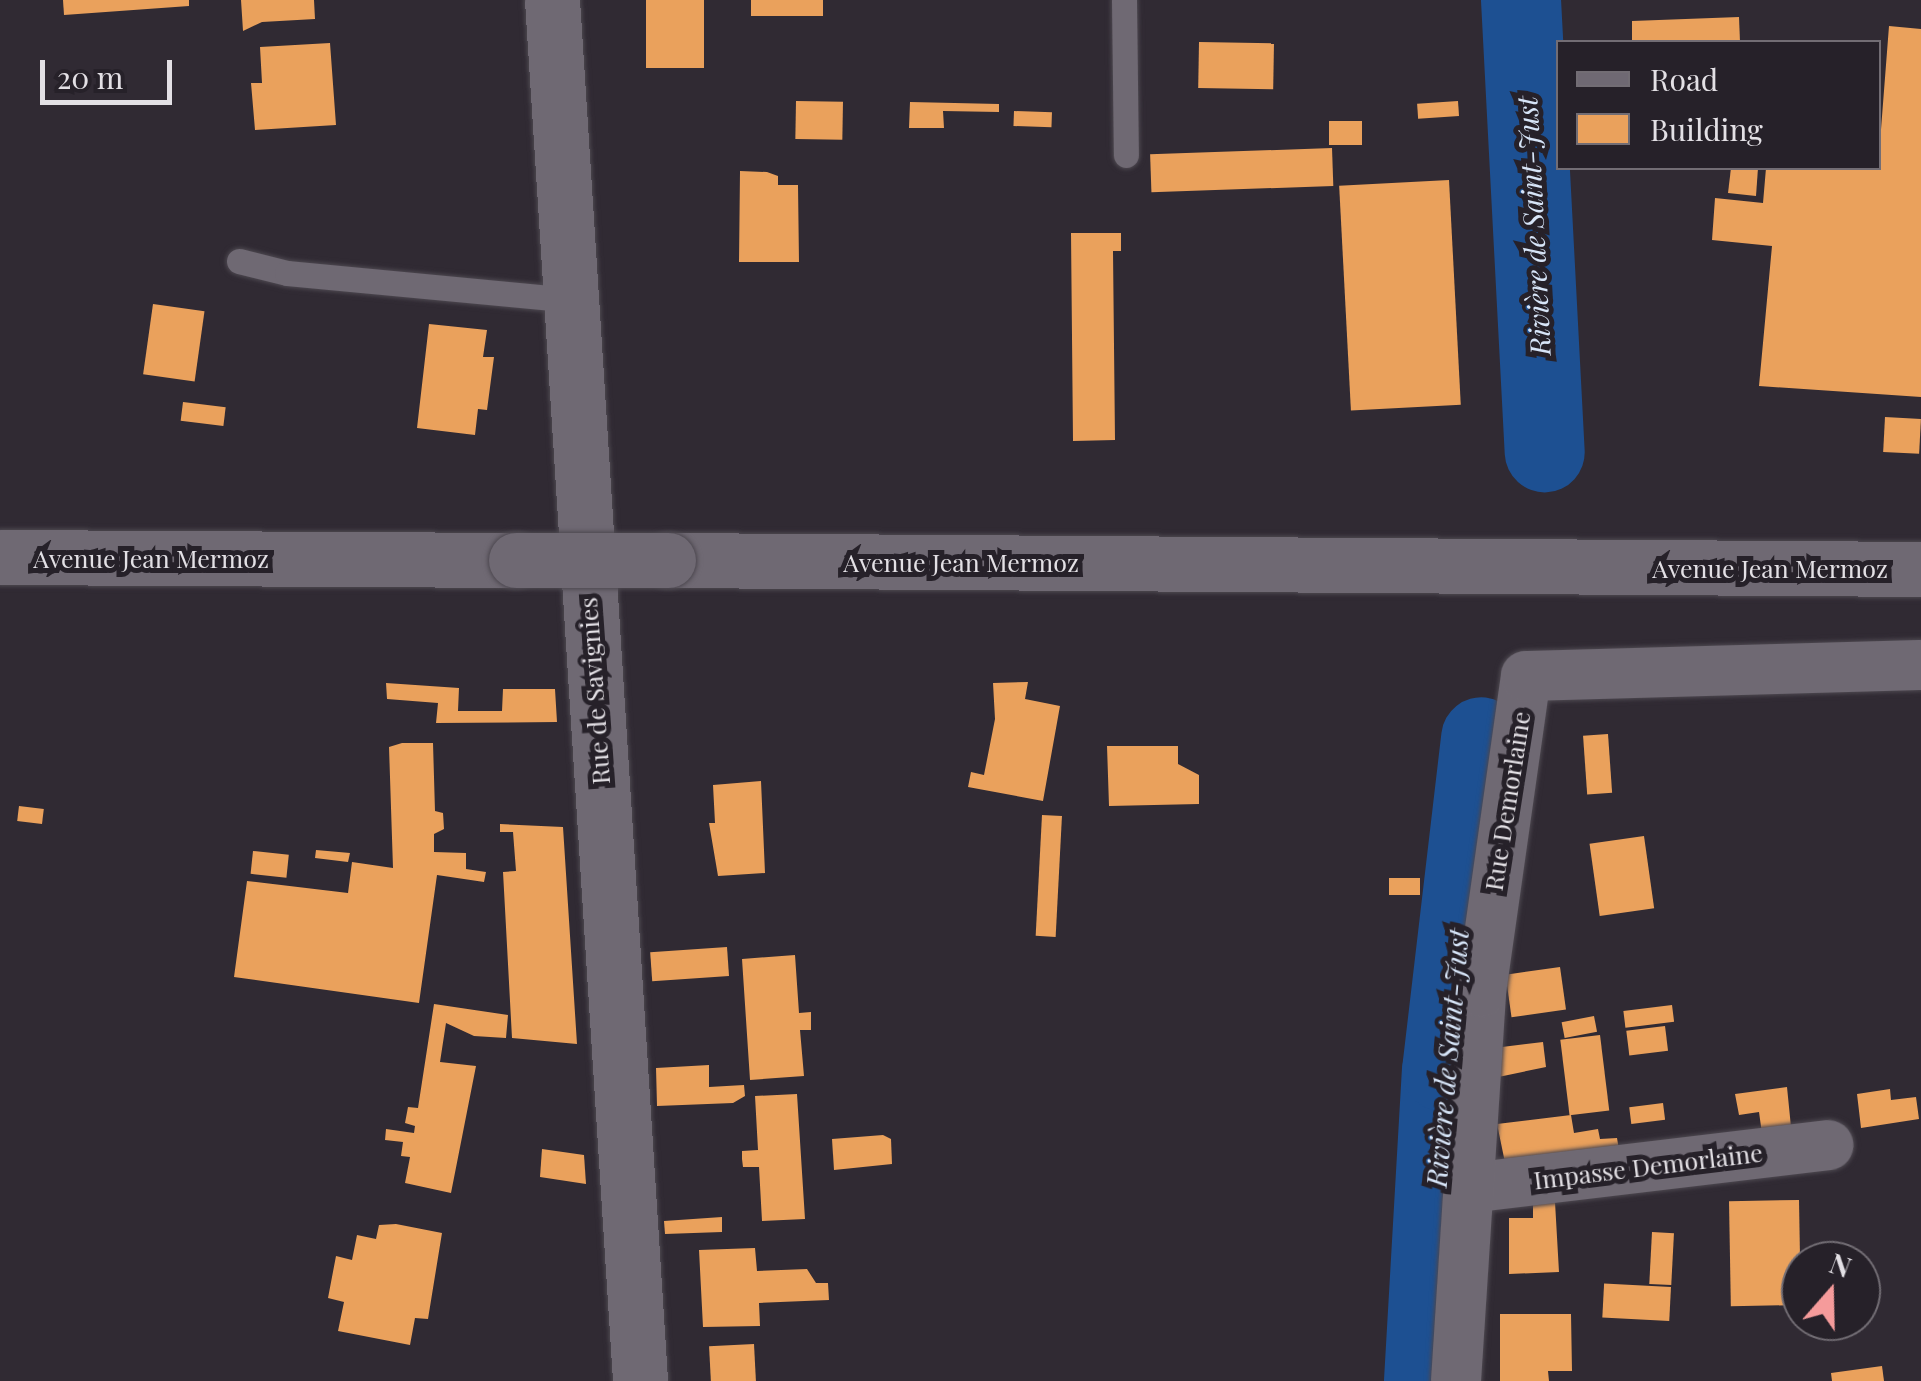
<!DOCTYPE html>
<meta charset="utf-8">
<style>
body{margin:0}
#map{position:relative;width:1921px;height:1381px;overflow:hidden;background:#302a33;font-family:"Playfair Display",serif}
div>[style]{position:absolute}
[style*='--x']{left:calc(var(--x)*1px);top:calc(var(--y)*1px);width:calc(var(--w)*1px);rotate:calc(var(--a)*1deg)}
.river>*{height:80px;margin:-40px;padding:0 40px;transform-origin:40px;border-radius:40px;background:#1d5092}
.building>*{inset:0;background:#eaa15c;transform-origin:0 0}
.roads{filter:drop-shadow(0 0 2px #4d4850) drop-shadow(0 0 2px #4d4850)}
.lane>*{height:25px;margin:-12.5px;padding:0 12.5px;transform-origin:12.5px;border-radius:12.5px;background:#6f6973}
.street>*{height:50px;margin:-25px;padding:0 25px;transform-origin:25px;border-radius:25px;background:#6f6973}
.secondary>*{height:55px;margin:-27.5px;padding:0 27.5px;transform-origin:27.5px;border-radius:27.5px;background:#6f6973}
.bridges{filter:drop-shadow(0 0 2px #4d4850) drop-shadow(0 0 2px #4d4850)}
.secondary-bridge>*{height:55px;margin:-27.5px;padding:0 27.5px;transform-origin:27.5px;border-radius:27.5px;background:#6f6973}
span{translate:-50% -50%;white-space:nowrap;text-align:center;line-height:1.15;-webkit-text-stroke:10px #262129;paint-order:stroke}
.street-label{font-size:25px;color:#e3e0e5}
.water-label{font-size:28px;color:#d7e5f8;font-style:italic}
.legend{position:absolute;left:1556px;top:40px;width:325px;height:130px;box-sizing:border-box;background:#262129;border:2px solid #726d74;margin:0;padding:12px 18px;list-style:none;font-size:30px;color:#e3e0e5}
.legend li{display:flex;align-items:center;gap:20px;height:50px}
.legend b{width:50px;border:2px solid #726d74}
.north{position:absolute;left:1781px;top:1241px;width:100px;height:100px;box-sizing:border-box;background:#262129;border:2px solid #726d74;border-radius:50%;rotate:20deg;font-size:28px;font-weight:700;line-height:40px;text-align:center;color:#e3e0e5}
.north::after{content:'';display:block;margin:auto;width:35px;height:45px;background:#f59b9b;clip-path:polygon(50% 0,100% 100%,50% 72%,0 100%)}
.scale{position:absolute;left:40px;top:60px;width:132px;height:45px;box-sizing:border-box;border:5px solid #e3e0e5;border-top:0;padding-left:12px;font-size:30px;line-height:35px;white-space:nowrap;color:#e3e0e5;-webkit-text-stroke:8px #262129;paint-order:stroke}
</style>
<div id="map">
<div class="river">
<i style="--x:1521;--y:0;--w:453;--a:87"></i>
<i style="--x:1424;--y:1381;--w:311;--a:-86.7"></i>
<i style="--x:1442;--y:1071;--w:336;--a:-83.3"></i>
</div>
<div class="building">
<i style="clip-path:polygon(63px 0,189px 0,189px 6px,64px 15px)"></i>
<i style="clip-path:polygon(241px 0,314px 0,315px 19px,262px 22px,243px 31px)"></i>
<i style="left:646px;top:0;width:58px;height:68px"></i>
<i style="left:751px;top:0;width:72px;height:16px"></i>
<i style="clip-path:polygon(1739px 17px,1740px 42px,1632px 42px,1632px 21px)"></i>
<i style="clip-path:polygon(1889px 26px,1921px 29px,1921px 397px,1759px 386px,1772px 246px,1712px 240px,1715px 198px,1763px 203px,1766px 168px,1878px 168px)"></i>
<i style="left:1199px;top:42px;width:75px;height:46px;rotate:1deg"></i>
<i style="clip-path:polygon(330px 43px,336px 125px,255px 130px,251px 83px,262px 83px,260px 47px)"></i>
<i style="left:796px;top:101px;width:47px;height:38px;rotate:1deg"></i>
<i style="left:1458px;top:101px;width:15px;height:41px;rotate:86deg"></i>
<i style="clip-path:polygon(910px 102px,999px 104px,999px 112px,943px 111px,944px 128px,909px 128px)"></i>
<i style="left:1014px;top:111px;width:38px;height:15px;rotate:2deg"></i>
<i style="left:1329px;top:121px;width:33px;height:24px"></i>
<i style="left:1332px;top:148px;width:38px;height:182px;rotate:88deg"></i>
<i style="clip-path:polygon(1731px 168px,1758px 168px,1756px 196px,1728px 193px)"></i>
<i style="clip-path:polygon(740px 171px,767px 172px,778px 176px,778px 185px,798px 185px,799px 262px,739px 262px)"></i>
<i style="left:1449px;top:180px;width:225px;height:110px;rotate:87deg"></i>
<i style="clip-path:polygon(1071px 233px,1121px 233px,1121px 251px,1113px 251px,1115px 440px,1073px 441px)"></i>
<i style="left:153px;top:304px;width:52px;height:71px;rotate:8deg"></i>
<i style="clip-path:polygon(429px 324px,487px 330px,483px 357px,494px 357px,487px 410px,478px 409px,475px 435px,417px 428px)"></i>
<i style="left:183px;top:402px;width:43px;height:19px;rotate:7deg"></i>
<i style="left:1885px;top:417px;width:36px;height:35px;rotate:3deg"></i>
<i style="clip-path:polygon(1028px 682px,1025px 699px,1060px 706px,1043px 801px,968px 787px,971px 772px,984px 775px,995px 719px,993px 683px)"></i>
<i style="clip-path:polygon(386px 683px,459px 688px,458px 711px,502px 711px,503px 689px,555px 689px,557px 722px,436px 723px,438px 703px,387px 699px)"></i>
<i style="left:1608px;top:734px;width:59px;height:25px;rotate:86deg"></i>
<i style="clip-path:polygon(402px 743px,433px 743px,435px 811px,443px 813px,444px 829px,434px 834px,434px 852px,466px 853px,466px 869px,486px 872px,484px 882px,437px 875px,419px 1003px,234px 977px,247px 881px,348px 893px,352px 862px,393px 868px,389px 747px)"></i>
<i style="clip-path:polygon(1107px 746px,1178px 746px,1178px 764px,1199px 775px,1199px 804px,1109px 806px)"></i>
<i style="clip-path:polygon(761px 781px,765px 873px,718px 876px,709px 823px,715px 823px,713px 785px)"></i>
<i style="left:19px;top:806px;width:25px;height:15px;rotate:7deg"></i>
<i style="left:1042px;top:815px;width:20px;height:121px;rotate:3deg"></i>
<i style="clip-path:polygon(500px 824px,563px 827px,577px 1044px,512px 1038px,503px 872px,516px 871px,513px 832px,500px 832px)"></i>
<i style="left:1644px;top:836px;width:73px;height:55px;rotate:82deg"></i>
<i style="clip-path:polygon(316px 850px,350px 853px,348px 862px,315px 858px)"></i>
<i style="left:253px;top:851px;width:36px;height:23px;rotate:6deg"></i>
<i style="left:1389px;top:878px;width:31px;height:17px"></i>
<i style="left:727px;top:947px;width:29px;height:77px;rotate:86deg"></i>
<i style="clip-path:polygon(795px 955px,799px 1013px,811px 1012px,811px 1030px,800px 1030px,804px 1076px,750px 1080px,742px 959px)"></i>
<i style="left:1560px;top:967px;width:43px;height:55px;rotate:82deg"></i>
<i style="clip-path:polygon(434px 1004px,508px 1015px,506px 1038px,474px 1036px,446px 1023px,440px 1062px,476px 1066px,451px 1193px,405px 1183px,410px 1157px,401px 1156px,403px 1142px,385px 1140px,386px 1129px,414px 1133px,415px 1126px,405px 1123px,408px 1107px,418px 1108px)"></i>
<i style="left:1672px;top:1005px;width:17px;height:49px;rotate:83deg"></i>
<i style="left:1594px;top:1016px;width:16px;height:33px;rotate:79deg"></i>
<i style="left:1665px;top:1026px;width:25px;height:39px;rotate:83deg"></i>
<i style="left:1600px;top:1035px;width:76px;height:40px;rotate:83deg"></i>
<i style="clip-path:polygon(1543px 1042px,1546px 1067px,1484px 1080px,1486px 1049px)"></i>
<i style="clip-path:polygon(709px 1065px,709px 1087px,744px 1085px,745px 1096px,733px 1103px,657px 1106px,656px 1068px)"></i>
<i style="clip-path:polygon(1787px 1087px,1792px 1137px,1763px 1141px,1759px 1112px,1739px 1115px,1735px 1094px)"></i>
<i style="clip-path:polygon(1890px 1089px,1891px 1100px,1916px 1097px,1919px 1119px,1861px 1128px,1857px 1094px)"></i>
<i style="clip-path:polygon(797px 1094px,805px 1219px,762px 1221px,759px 1167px,743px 1167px,742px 1159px,742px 1151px,758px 1150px,755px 1096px)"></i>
<i style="left:1663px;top:1103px;width:17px;height:34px;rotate:83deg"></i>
<i style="clip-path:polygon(1571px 1115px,1574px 1133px,1598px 1129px,1600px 1139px,1617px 1138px,1621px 1161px,1508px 1177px,1497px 1124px)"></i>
<i style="clip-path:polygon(883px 1135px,891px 1139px,892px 1164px,834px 1170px,832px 1139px)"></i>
<i style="clip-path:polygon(542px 1149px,584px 1155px,586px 1184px,540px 1177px)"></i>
<i style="left:1799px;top:1200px;width:105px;height:70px;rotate:89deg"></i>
<i style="clip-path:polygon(1533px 1201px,1555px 1202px,1559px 1272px,1509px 1274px,1509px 1218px,1533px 1218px)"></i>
<i style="clip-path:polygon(722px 1217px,722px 1232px,665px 1234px,664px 1221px)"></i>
<i style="clip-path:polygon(396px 1224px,442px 1233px,428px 1319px,415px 1318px,410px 1345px,338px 1331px,344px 1302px,328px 1298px,336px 1256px,352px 1260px,357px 1235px,376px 1239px,379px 1225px)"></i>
<i style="left:1652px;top:1232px;width:22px;height:52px;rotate:3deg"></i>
<i style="clip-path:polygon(755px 1248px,757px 1271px,807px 1269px,816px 1283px,828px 1283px,829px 1300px,759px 1303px,760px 1326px,703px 1327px,699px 1250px)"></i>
<i style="left:1671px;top:1287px;width:34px;height:67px;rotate:93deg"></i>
<i style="clip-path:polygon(1500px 1314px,1571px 1314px,1572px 1371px,1548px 1371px,1549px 1381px,1500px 1381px)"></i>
<i style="left:754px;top:1344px;width:37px;height:45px;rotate:87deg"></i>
<i style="clip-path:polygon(1882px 1366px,1884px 1381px,1832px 1381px,1831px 1373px)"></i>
</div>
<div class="roads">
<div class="lane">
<i style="--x:1124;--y:0;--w:155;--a:89.3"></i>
<i style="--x:239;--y:261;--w:49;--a:14"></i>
<i style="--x:287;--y:273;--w:285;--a:5.4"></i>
</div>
<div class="street">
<i style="--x:1469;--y:1188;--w:362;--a:-6.8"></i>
<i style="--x:1456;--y:1381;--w:390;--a:-86.3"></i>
<i style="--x:1481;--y:992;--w:319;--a:-81.9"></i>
<i style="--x:1526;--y:676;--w:395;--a:-1.6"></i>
</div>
<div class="secondary">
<i style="--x:552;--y:0;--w:1384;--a:86.35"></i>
<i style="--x:0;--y:557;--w:516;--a:0.33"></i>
<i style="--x:668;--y:560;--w:1253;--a:0.41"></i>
</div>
</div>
<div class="bridges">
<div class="secondary-bridge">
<i style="--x:516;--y:560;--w:152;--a:0"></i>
</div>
</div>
<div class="street-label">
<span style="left:151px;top:558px">Avenue Jean Mermoz</span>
<span style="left:961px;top:562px">Avenue Jean Mermoz</span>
<span style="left:1770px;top:568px">Avenue Jean Mermoz</span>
<span style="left:594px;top:691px;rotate:-94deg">Rue de Savignies</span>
<span style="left:1507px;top:801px;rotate:-81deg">Rue Demorlaine</span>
<span style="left:1648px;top:1166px;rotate:-7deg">Impasse Demorlaine</span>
</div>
<div class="water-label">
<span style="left:1533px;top:226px;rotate:-93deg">Rivière de Saint-Just</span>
<span style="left:1447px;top:1058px;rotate:-85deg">Rivière de Saint-Just</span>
</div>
<ul class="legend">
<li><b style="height:12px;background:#6f6973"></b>Road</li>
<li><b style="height:28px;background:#eaa15c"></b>Building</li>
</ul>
<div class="north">N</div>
<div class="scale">20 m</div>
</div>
